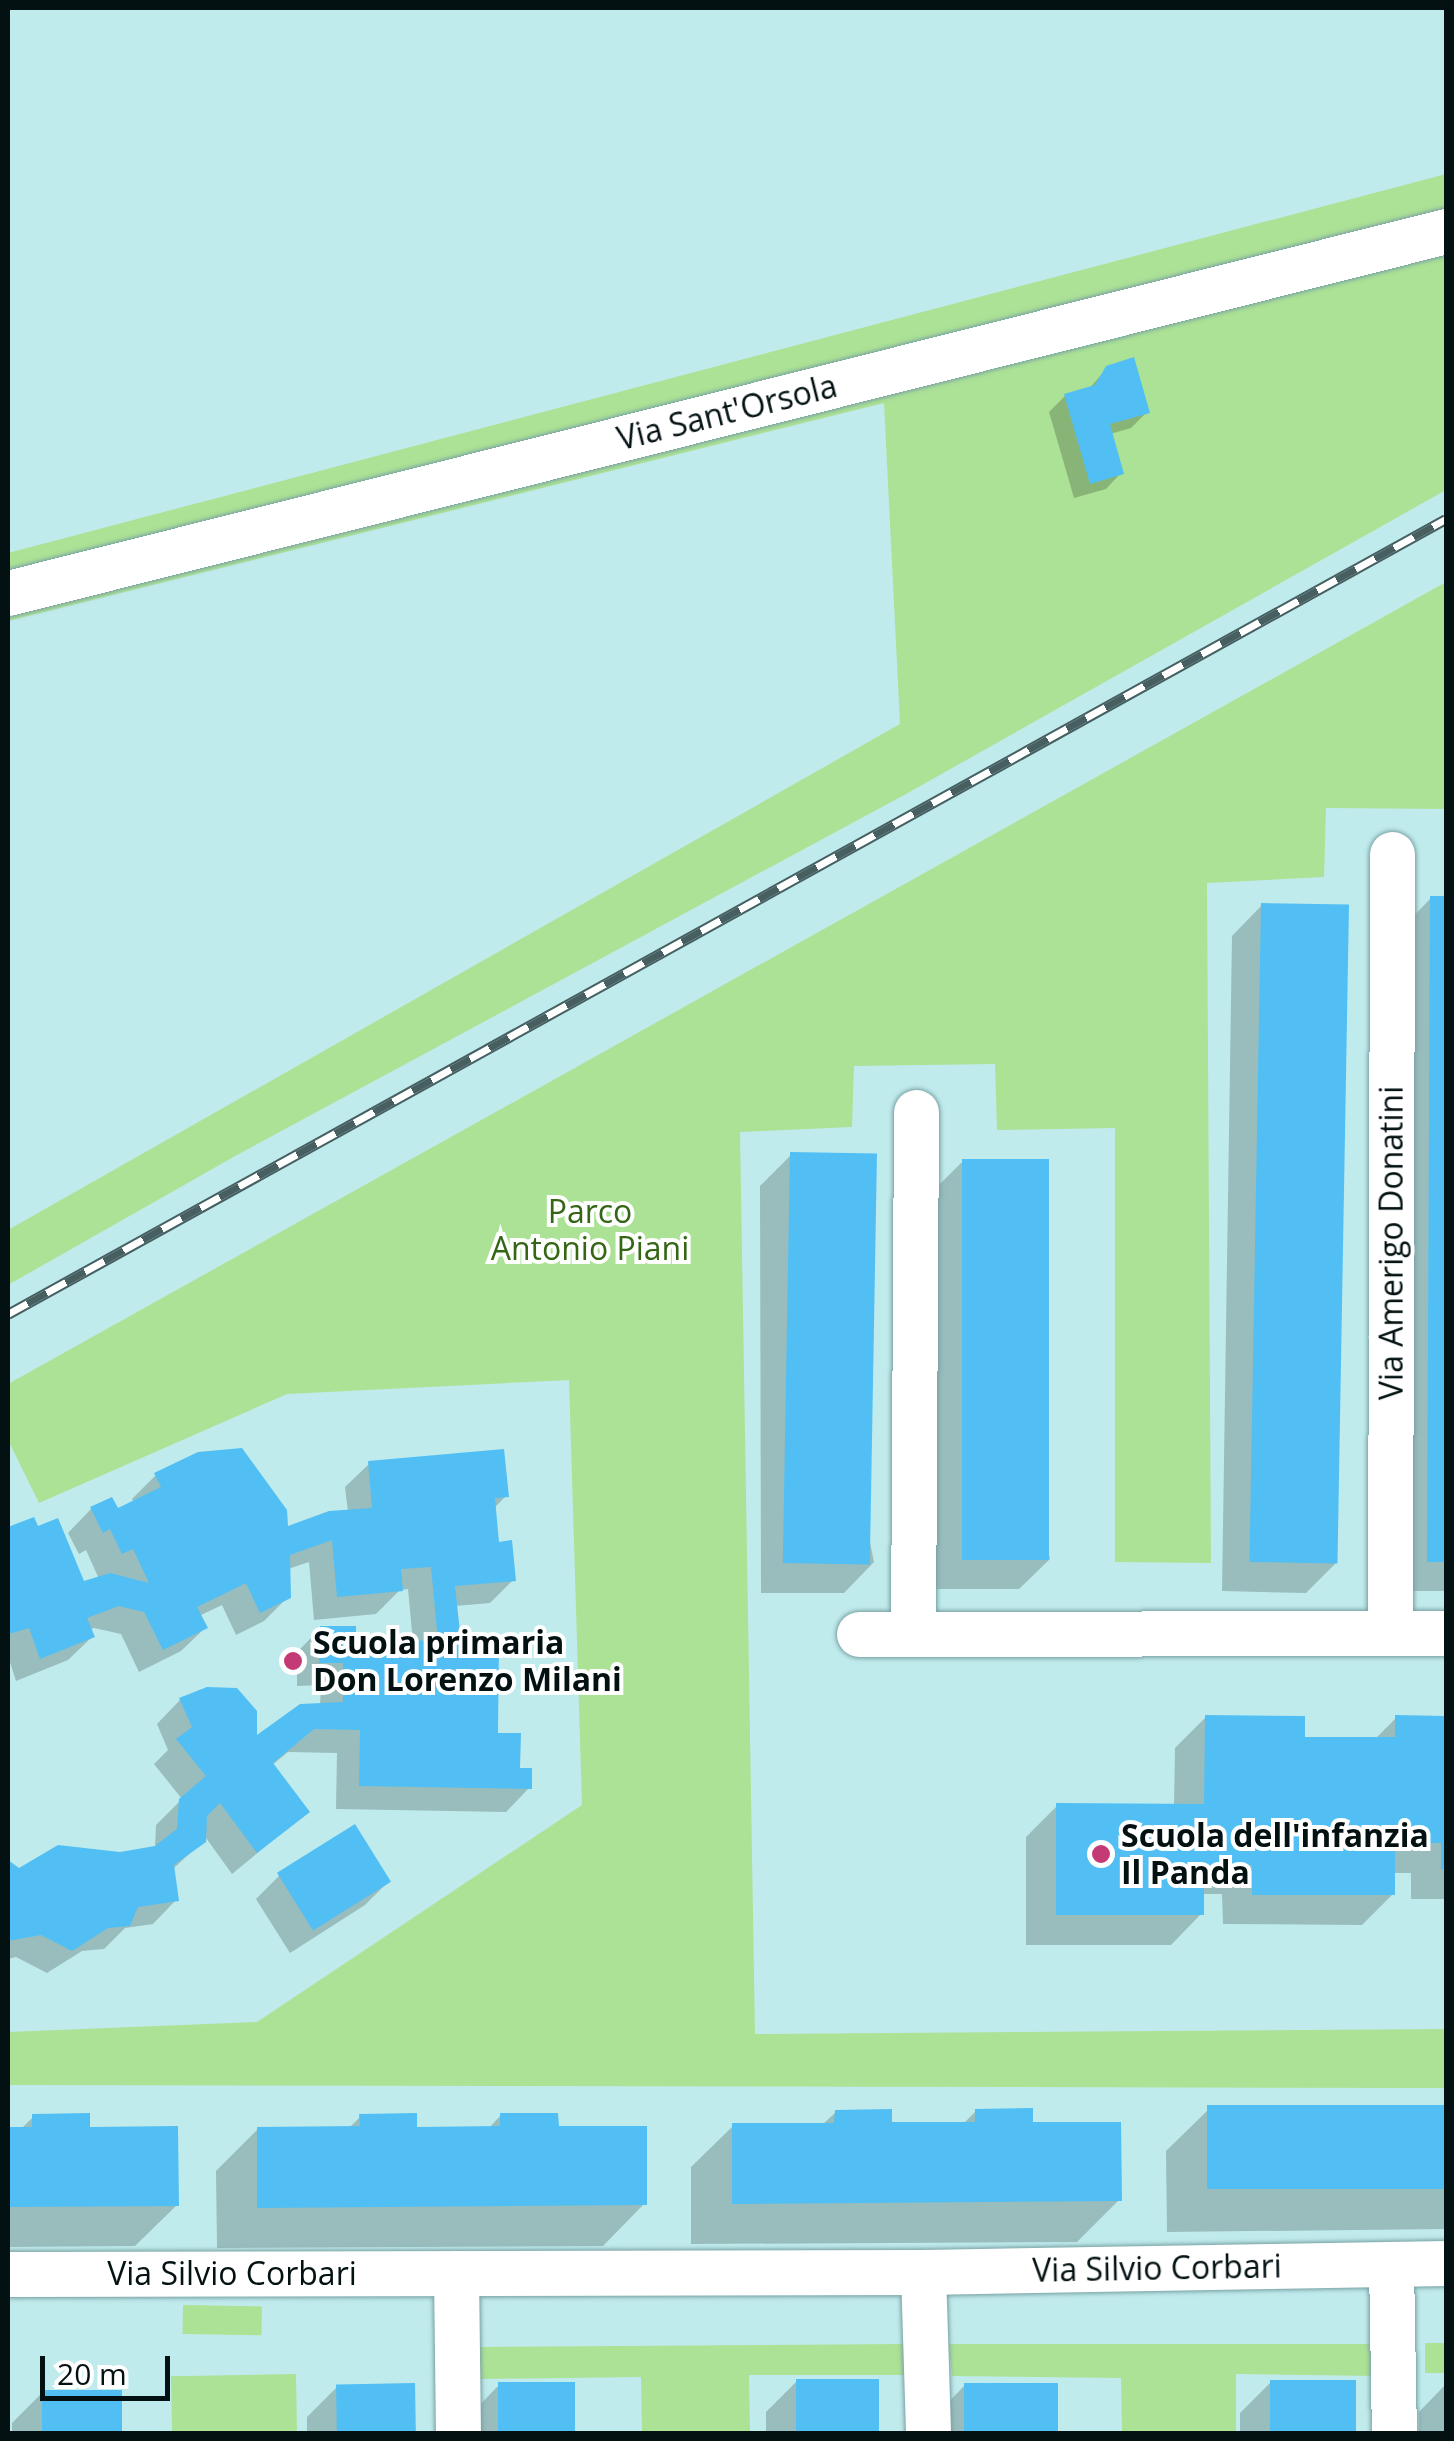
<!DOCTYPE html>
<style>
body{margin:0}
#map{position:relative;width:1454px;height:2441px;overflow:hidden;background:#c0ebed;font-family:"Open Sans",sans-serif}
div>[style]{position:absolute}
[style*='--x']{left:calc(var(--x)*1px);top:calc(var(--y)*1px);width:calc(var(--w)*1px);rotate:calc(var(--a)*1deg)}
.green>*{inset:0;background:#ace295;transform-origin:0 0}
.shadow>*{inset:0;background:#0003}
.building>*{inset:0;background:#51bff3;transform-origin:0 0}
.roads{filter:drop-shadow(0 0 2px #78a1a3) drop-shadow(0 0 2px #78a1a3)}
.minor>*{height:45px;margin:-22.5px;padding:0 22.5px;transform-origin:22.5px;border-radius:22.5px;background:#fff}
.rail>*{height:11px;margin-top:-5.5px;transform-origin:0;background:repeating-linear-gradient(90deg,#fff 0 22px,#475f61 0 44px);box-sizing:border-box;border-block:2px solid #475f61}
.dots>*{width:28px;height:28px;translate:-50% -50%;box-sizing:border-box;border:5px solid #fff;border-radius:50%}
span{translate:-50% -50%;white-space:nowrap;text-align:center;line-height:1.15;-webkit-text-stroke:8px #fff;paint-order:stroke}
.street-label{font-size:32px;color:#031112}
.park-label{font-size:32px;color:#346615}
.poi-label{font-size:32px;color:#031112;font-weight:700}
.left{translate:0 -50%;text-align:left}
.frame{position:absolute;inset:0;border:10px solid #031112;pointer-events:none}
.scale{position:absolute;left:40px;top:2356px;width:130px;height:45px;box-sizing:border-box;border:5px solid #031112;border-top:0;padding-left:12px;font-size:30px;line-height:35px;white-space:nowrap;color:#031112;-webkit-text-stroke:8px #fff;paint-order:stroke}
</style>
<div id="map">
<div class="green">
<i style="clip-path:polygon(1446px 174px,1446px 490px,906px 794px,237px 1155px,8px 1285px,8px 1230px,900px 724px,884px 403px,8px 621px,8px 553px)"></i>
<i style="clip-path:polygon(1446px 582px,1446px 809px,1326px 808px,1324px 877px,1207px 883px,1211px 1563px,1115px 1562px,1115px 1128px,997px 1130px,995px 1064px,854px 1066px,852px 1127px,740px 1132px,755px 2034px,1446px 2029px,1446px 2088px,8px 2085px,8px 2032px,257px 2022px,582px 1805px,569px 1380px,287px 1394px,39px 1503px,8px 1440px,8px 1384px)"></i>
<i style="left:183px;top:2305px;width:79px;height:29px;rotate:1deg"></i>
<i style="left:1425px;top:2343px;width:21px;height:30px"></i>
<i style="clip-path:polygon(905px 2344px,906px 2375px,749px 2375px,750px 2433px,642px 2433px,641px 2377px,479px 2379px,479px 2347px)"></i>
<i style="clip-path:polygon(949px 2344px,1377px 2344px,1378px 2376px,1236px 2374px,1236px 2433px,1122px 2433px,1121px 2378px,952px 2376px)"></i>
<i style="left:296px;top:2374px;width:59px;height:125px;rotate:89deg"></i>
</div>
<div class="shadow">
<i style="clip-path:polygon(1107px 368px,1147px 412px,1131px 428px,1110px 434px,1121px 473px,1106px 489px,1074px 498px,1049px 412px,1065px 396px,1088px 390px)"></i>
<i style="clip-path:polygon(1431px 898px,1446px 899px,1446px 1591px,1398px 1591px,1401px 929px)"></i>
<i style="clip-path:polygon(1262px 905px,1337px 1562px,1306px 1593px,1222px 1591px,1232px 936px)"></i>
<i style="clip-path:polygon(791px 1155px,874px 1562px,844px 1593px,761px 1593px,760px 1186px)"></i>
<i style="clip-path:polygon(963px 1161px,1050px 1559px,1019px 1589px,936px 1589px,932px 1192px)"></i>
<i style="clip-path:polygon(369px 1464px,506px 1496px,493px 1509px,496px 1545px,513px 1580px,490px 1603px,455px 1606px,458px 1643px,495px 1735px,529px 1788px,506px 1812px,336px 1809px,337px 1753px,288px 1752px,271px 1766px,307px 1812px,232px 1874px,206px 1838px,172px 1870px,176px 1900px,153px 1924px,125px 1928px,104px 1949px,82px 1951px,47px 1973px,16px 1957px,8px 1959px,8px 1863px,19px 1871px,155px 1848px,156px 1825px,182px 1799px,154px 1764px,168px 1750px,157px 1724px,180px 1700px,254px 1740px,320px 1705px,321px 1685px,297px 1686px,297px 1652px,321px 1628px,354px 1642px,413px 1643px,408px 1589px,400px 1590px,376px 1614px,314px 1620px,309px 1562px,288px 1569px,288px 1597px,264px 1621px,236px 1635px,222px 1605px,199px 1616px,205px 1628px,181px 1651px,139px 1672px,121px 1634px,94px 1628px,89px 1630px,92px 1637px,68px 1660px,16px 1681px,8px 1656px,8px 1530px,32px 1520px,83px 1585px,99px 1579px,86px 1550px,79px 1554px,68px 1533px,91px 1509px,116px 1511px,134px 1503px,132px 1499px,156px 1475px,286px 1529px,348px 1512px,345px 1487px)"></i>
<i style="clip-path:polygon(1206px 1717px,1302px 1740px,1374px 1740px,1396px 1718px,1446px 1718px,1446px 1899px,1411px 1899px,1411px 1873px,1393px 1873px,1393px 1894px,1362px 1925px,1223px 1924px,1222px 1894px,1201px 1894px,1201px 1914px,1171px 1945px,1026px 1945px,1026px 1837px,1057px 1806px,1174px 1807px,1175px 1748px)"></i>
<i style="clip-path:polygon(354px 1828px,388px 1882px,365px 1905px,290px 1953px,256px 1899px,279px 1876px)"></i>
<i style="clip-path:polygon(1446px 2108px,1446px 2229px,1167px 2232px,1166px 2151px,1208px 2110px)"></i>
<i style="clip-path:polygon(976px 2111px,1030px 2125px,1119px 2200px,1077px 2242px,691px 2244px,691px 2167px,733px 2126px,822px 2125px,836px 2112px,890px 2125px,962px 2125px)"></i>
<i style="clip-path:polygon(501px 2115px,556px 2129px,644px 2204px,603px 2246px,217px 2248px,216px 2171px,258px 2129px,348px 2129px,361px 2116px,415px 2129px,488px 2129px)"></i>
<i style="clip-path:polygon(34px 2116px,88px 2129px,177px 2205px,135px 2246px,8px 2247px,8px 2130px,20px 2130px)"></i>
<i style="clip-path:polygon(797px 2381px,877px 2434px,766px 2434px,766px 2412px)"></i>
<i style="clip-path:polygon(1271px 2382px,1353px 2434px,1240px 2434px,1240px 2413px)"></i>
<i style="clip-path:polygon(1446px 2384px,1446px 2434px,1419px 2434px,1419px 2412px)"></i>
<i style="clip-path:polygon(499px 2385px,572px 2434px,469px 2434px,469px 2416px)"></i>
<i style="clip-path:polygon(965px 2385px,1055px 2434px,935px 2434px,935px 2416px)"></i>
<i style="clip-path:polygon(337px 2387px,414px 2434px,307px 2434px,307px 2417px)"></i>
<i style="clip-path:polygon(43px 2392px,120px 2434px,12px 2434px,12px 2423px)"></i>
</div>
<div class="building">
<i style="clip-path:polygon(1134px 357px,1150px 413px,1110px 424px,1124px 474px,1090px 484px,1064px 394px,1095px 385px,1106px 366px)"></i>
<i style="clip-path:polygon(1430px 896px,1446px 896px,1446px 1562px,1427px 1562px)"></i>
<i style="left:1261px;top:903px;width:88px;height:659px;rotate:1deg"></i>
<i style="left:790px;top:1152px;width:87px;height:411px;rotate:1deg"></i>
<i style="left:962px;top:1159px;width:87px;height:401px"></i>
<i style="clip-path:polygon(242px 1448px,287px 1510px,288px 1526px,329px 1511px,372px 1508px,368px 1461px,504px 1449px,509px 1497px,495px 1498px,499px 1542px,512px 1540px,516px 1581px,455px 1586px,461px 1641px,499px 1641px,498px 1733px,521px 1733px,520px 1768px,532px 1768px,532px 1789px,359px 1786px,360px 1730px,314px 1729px,273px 1763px,310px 1812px,257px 1853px,220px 1803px,207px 1816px,206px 1842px,174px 1865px,179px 1901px,138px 1907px,130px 1926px,108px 1928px,72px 1951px,41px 1935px,8px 1941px,8px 1860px,19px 1868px,58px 1845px,120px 1852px,155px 1846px,177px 1829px,179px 1799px,206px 1776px,176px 1739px,192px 1727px,179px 1698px,207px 1687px,237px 1688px,257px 1711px,257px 1735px,300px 1704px,343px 1702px,343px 1663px,319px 1663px,320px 1626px,356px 1626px,356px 1639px,438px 1641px,431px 1567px,401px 1569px,403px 1591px,337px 1597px,332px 1540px,290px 1555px,291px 1598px,260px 1613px,246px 1583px,197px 1607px,208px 1628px,163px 1650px,144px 1612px,119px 1606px,87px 1618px,95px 1637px,40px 1659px,29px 1628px,9px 1634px,8px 1527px,34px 1517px,38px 1526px,58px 1518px,84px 1581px,110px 1573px,149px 1583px,133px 1549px,122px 1554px,110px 1529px,103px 1533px,90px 1507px,112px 1497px,118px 1508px,161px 1487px,154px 1473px,198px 1452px)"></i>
<i style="clip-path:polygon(1205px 1715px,1305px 1716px,1305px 1737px,1395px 1737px,1395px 1715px,1446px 1716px,1446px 1869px,1441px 1869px,1441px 1843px,1395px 1843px,1395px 1895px,1252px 1895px,1252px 1865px,1204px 1865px,1204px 1915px,1056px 1915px,1056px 1803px,1204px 1804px)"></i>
<i style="left:355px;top:1824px;width:68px;height:92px;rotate:58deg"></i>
<i style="left:1446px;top:2105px;width:84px;height:239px;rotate:90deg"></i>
<i style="clip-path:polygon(1033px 2108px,1033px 2122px,1121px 2122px,1122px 2201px,732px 2204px,732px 2123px,834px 2123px,835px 2110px,892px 2109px,892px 2122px,975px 2122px,975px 2109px)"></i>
<i style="clip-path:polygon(90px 2113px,90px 2127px,178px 2126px,179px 2206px,8px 2207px,8px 2127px,32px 2127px,32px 2114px)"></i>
<i style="clip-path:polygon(417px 2113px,417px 2127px,500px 2126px,500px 2113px,558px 2113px,559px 2126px,647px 2126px,647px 2205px,257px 2208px,257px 2127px,360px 2126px,359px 2114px)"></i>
<i style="left:796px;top:2379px;width:83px;height:55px"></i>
<i style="left:1270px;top:2380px;width:86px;height:54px"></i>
<i style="left:575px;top:2382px;width:52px;height:77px;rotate:90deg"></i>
<i style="left:415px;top:2383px;width:51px;height:79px;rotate:89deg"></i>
<i style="left:964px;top:2383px;width:94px;height:51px"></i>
<i style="left:42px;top:2390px;width:80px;height:44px"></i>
</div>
<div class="roads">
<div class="minor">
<i style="--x:8;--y:593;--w:1483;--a:-14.13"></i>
<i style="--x:1390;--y:1633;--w:779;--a:-89.85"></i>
<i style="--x:859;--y:1634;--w:587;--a:-0.1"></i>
<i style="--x:913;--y:1634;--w:522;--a:-89.67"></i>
<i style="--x:1391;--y:2264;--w:170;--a:89"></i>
<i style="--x:923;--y:2272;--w:162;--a:88.2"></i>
<i style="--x:456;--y:2273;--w:161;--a:89.3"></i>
<i style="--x:8;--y:2274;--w:915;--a:-0.13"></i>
<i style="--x:923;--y:2272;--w:523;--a:-0.99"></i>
</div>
</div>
<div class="rail">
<i style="--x:8;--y:1314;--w:1643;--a:-28.94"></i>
</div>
<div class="dots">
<i style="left:293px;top:1661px;background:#c43a74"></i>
<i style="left:1101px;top:1854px;background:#c43a74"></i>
</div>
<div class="street-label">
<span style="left:727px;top:412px;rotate:-14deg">Via Sant'Orsola</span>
<span style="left:1391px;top:1243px;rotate:-90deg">Via Amerigo Donatini</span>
<span style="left:1157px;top:2268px;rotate:-1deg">Via Silvio Corbari</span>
<span style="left:232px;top:2273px">Via Silvio Corbari</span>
</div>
<div class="park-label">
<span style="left:590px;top:1230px">Parco<br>Antonio Piani</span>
</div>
<div class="poi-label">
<span class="left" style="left:313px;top:1661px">Scuola primaria<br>Don Lorenzo Milani</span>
<span class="left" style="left:1121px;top:1854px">Scuola dell'infanzia<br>Il Panda</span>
</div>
<div class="frame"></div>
<div class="scale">20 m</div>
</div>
